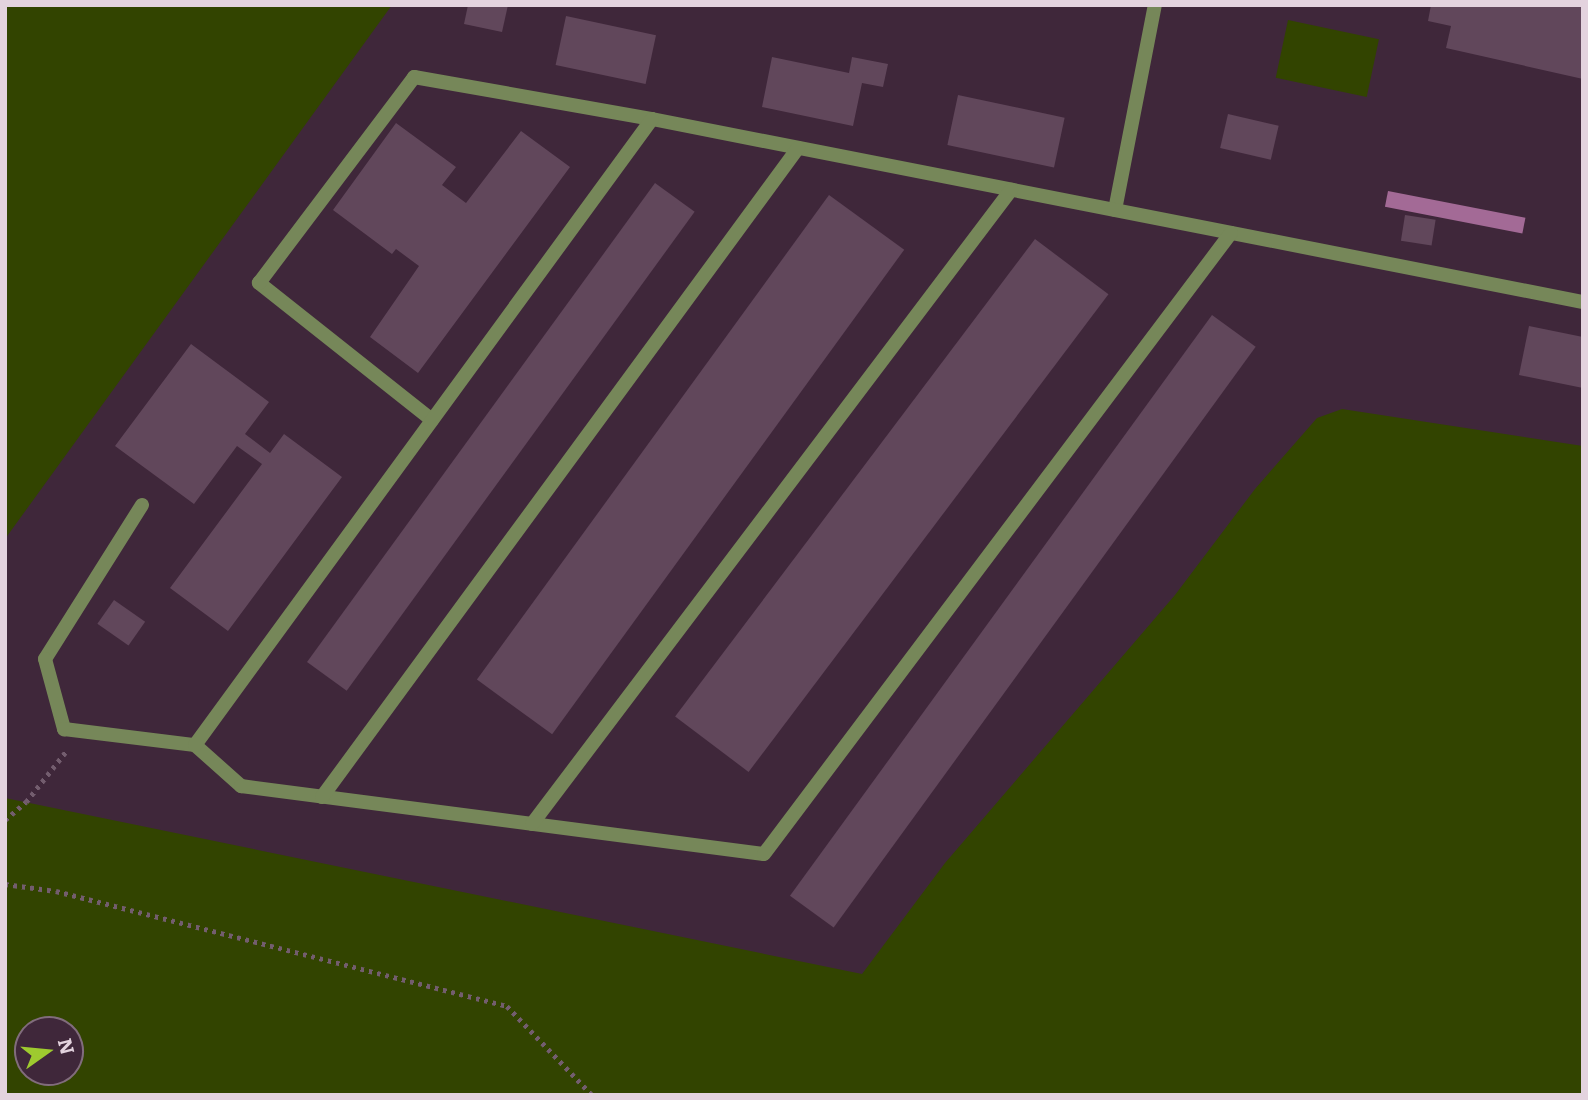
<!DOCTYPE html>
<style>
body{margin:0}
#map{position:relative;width:1588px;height:1100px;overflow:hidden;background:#3f273a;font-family:Literata,serif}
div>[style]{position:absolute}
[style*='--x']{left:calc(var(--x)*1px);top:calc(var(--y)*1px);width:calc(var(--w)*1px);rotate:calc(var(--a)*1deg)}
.green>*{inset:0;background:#324400;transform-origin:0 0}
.water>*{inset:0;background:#a36a96;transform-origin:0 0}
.building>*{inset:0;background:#61475b;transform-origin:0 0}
.path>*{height:4.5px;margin-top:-2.25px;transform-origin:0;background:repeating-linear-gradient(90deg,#735d6e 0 3.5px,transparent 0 8.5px)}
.lane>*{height:14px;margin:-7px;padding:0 7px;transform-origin:7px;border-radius:7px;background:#768759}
span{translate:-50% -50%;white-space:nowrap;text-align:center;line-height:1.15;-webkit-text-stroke:6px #3f273a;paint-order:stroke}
.frame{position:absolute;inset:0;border:7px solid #e3d3de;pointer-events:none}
.north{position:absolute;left:14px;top:1016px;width:70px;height:70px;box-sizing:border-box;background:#3f273a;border:2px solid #816c7c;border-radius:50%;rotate:75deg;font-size:19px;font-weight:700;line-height:28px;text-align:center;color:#e3d3de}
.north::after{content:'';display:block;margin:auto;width:24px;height:32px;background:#9eca2f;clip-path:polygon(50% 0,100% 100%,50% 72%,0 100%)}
</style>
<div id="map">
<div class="green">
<i style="clip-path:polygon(5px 5px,392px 5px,5px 539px)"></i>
<i style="left:1288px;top:20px;width:93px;height:59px;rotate:12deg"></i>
<i style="clip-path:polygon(evenodd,1342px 409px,1583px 446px,1583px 1095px,5px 1095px,5px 798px,862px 974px,945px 863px,1175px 595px,1255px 489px,1317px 418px,1342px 409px,70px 1030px,70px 1072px,28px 1072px,28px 1030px,70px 1030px)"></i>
</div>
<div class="water">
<i style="left:1388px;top:191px;width:140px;height:16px;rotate:11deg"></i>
</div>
<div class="building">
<i style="clip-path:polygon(468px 5px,508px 5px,502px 32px,464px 24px)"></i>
<i style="clip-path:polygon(1431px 5px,1583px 5px,1583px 79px,1446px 48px,1451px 26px,1428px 21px)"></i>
<i style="left:566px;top:16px;width:92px;height:50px;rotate:12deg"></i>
<i style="clip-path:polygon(772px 57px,849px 73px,852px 57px,888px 64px,883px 87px,862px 83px,853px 126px,762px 107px)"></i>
<i style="left:958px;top:95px;width:109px;height:51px;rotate:12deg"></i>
<i style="left:1228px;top:114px;width:52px;height:35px;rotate:13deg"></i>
<i style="clip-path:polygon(396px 123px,456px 167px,442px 185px,466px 203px,521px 131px,570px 167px,418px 373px,370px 337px,419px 266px,396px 249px,392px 254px,333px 210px)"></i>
<i style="left:655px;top:183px;width:49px;height:592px;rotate:36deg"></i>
<i style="left:829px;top:195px;width:93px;height:599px;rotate:36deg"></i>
<i style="left:1405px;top:215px;width:31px;height:26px;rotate:9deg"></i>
<i style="left:1035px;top:239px;width:92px;height:598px;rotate:37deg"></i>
<i style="left:1212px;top:315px;width:54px;height:718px;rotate:36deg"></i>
<i style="clip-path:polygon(1529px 326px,1583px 337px,1583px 388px,1519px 375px)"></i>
<i style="clip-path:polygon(191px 344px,269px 402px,245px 434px,270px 453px,284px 434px,342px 477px,228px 631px,170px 588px,262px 464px,237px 446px,194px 504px,115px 446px)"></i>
<i style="left:114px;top:600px;width:38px;height:29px;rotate:35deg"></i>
</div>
<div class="path">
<i style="--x:5;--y:820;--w:28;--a:-41"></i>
<i style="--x:26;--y:802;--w:66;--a:-51.7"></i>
<i style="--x:5;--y:884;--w:51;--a:7.8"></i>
<i style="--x:56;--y:891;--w:465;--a:14.3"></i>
<i style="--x:507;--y:1006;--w:123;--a:46.3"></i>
</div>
<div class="lane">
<i style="--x:1115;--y:210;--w:209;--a:-79"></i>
<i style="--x:432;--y:420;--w:221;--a:-141.6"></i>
<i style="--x:259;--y:283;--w:258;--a:-53"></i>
<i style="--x:414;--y:77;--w:242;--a:10"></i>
<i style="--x:652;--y:119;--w:949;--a:11.12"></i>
<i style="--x:142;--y:505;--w:182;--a:122.2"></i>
<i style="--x:45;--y:659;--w:73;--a:74.8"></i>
<i style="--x:64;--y:729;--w:132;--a:7"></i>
<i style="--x:195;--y:745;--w:62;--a:41.7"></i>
<i style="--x:241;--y:786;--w:527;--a:7.41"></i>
<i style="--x:764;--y:854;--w:777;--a:-53.06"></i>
<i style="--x:195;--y:745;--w:775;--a:-53.87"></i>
<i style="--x:322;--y:797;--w:805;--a:-53.74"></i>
<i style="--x:532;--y:824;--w:795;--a:-52.93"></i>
</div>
<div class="frame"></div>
<div class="north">N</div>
</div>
